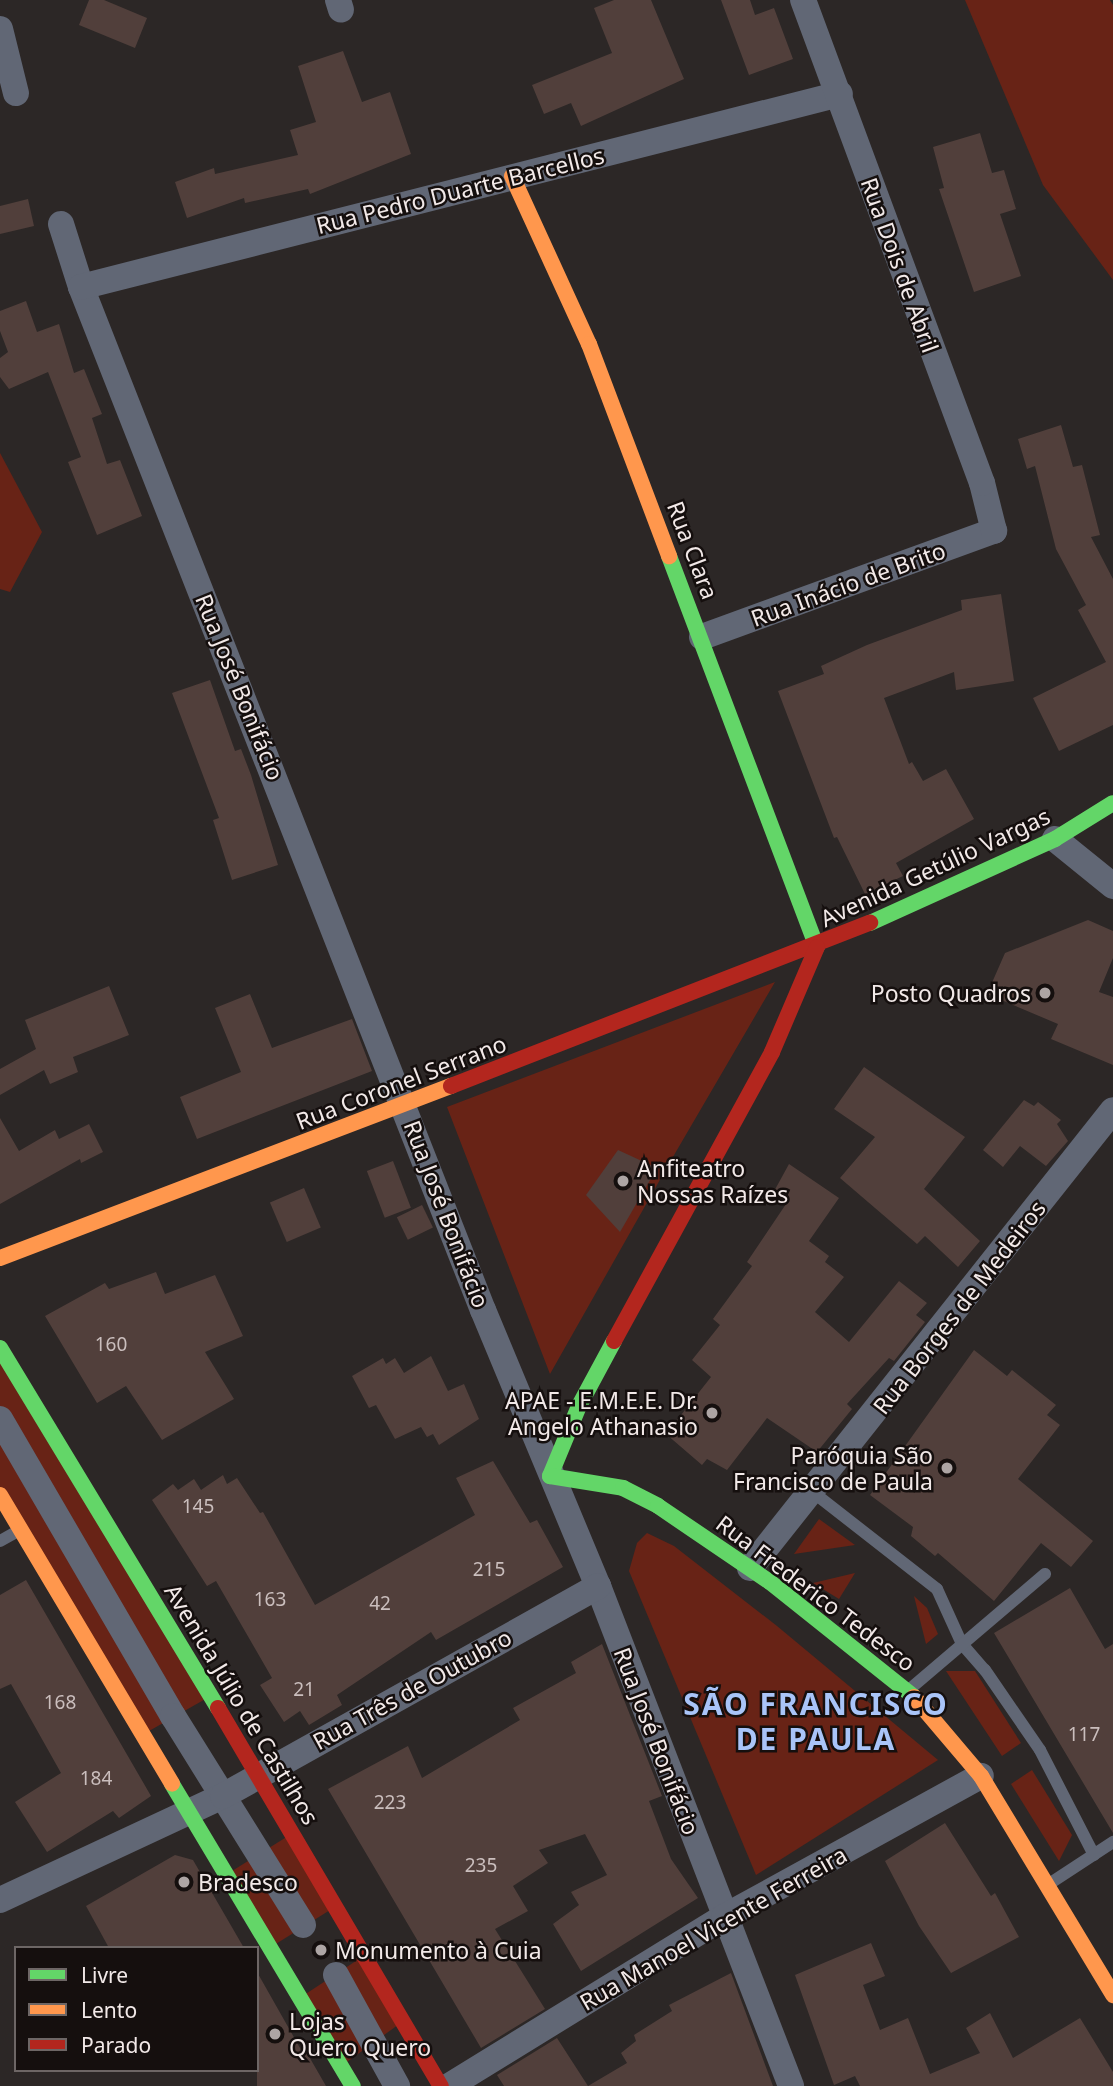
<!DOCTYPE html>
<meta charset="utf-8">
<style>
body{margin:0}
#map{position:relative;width:1113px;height:2086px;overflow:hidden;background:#2c2726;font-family:"Noto Sans",sans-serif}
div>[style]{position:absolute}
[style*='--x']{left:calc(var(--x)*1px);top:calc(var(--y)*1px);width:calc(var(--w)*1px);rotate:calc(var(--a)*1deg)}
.green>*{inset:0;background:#682316;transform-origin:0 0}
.building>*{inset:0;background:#513f3b;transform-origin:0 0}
.lane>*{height:12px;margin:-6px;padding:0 6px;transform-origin:6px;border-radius:6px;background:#616775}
.street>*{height:26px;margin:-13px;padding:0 13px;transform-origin:13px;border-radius:13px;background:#616775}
.fast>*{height:16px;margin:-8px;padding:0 8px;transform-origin:8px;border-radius:8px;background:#63d668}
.slow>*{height:16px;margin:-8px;padding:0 8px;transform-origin:8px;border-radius:8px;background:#ff974d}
.jam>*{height:16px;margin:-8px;padding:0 8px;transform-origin:8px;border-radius:8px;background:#b3261e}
.dots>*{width:19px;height:19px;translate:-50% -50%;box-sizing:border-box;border:4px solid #150f0e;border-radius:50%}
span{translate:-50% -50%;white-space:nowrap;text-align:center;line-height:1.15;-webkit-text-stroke:5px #150f0e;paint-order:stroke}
.number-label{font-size:19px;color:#cabebd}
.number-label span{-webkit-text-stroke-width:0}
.street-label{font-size:23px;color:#f2e9e8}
.poi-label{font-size:23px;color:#f2e9e8}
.right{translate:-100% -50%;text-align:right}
.left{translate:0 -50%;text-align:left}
.district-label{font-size:30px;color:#a9c4f8;font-weight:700;letter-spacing:2px}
.legend{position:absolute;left:14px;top:1946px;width:245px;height:126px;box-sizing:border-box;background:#150f0e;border:2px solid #6d6665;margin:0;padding:9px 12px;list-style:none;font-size:21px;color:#f2e9e8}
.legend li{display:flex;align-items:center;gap:14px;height:35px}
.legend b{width:35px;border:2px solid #6d6665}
</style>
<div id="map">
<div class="green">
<i style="clip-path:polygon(965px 0,1110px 0,1113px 5px,1113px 280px,1043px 185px)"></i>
<i style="clip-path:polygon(0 453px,42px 532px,10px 592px,0 589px)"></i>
<i style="clip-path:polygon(775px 982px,670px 1162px,550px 1374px,447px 1107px)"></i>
<i style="clip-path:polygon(0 1348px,209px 1697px,142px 1735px,0 1495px)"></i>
<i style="clip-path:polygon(819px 1519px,855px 1545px,794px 1554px)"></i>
<i style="clip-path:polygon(647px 1533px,674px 1546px,777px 1626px,938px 1760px,756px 1875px,629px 1571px,637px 1543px)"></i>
<i style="clip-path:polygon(855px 1573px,839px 1599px,813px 1583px)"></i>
<i style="clip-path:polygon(914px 1596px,927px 1608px,938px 1634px,926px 1644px)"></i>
<i style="clip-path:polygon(946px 1671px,975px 1671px,1021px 1743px,1002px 1756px)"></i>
<i style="clip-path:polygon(1032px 1770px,1072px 1835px,1059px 1861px,1011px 1784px)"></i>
<i style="left:293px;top:1833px;width:85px;height:78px;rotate:58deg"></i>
<i style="clip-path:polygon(365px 1955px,402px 2022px,340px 2067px,298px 1999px)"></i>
</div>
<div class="building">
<i style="clip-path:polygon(89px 0,104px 0,147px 18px,135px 48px,79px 25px)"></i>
<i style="clip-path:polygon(614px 0,651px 0,684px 79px,581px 126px,571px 103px,544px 114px,532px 85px,612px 53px,594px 8px)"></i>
<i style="clip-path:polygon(721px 0,750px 0,755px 15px,774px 8px,793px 59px,749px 75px)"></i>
<i style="clip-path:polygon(343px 51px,362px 102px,390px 92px,411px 154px,310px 194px,308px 189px,245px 203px,244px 198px,187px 218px,175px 182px,214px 168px,215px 174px,298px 155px,290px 130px,316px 122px,298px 66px)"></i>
<i style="clip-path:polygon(980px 133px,992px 173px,1004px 170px,1016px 209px,1000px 214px,1021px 276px,974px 292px,939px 189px,944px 188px,933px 147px)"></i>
<i style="clip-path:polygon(28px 199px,34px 226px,0 234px,0 206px)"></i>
<i style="clip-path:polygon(26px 301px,37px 332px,59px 324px,74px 373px,84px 369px,102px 414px,92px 418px,107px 464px,120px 460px,142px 516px,97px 535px,68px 462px,81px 457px,48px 372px,9px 389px,0 377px,0 358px,8px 352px,0 331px,0 311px)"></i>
<i style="clip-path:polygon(1061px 425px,1073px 467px,1082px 465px,1100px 535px,1091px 537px,1113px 579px,1113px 725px,1059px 751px,1033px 698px,1106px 662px,1078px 610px,1086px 605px,1056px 549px,1035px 466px,1027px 469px,1018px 439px)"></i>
<i style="clip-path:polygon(1001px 594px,1014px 681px,956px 690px,954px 672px,884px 698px,909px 764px,912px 762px,923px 781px,946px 769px,974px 819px,896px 863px,903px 876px,865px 894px,837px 837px,834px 838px,778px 691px,824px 674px,821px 666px,867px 645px,962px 610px,961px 600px)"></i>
<i style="clip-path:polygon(210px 680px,235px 751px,241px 749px,251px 775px,278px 865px,232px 880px,213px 820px,219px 818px,172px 693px)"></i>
<i style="clip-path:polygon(1088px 920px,1113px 931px,1113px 958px,1099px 992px,1113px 997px,1113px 1065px,1051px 1039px,1058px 1024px,987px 994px,1005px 953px)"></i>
<i style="clip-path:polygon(109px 986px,129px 1035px,73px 1057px,78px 1072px,50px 1084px,44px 1070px,0 1095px,0 1069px,36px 1049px,25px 1020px)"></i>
<i style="clip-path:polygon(250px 994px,272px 1048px,352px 1019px,372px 1071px,197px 1139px,180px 1097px,241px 1072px,215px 1008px)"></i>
<i style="clip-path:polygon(864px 1067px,965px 1137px,924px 1189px,980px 1241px,958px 1267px,925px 1236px,917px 1244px,840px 1178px,875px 1137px,834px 1109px)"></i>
<i style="clip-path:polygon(1024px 1100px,1034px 1106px,1038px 1102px,1061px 1120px,1057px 1124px,1068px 1141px,1046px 1166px,1020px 1146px,1003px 1167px,983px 1150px)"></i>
<i style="clip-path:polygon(0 1118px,19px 1151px,55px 1130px,59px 1139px,89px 1124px,103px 1152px,81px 1163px,80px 1159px,0 1204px)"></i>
<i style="clip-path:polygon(618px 1150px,657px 1168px,620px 1232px,586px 1195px)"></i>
<i style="left:393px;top:1161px;width:50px;height:28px;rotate:69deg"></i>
<i style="clip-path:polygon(789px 1164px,839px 1198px,809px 1241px,829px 1256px,825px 1262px,844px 1277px,815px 1312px,849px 1342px,899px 1281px,927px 1303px,916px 1315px,925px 1322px,894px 1361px,889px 1358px,847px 1404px,852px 1409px,817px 1452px,767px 1418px,727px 1470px,707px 1459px,702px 1465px,666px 1434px,711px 1377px,692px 1360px,720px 1325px,713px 1319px,752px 1266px,747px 1262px,786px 1204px,772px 1195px)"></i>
<i style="left:304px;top:1188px;width:43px;height:37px;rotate:67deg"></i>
<i style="left:422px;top:1205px;width:25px;height:28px;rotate:64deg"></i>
<i style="clip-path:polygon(156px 1272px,165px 1294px,215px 1275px,243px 1336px,205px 1352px,234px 1399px,162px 1440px,126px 1386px,97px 1403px,45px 1316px,105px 1283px,109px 1289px)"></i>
<i style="clip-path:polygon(974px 1350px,1007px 1376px,1012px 1370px,1056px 1405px,1047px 1415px,1060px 1425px,1018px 1479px,1093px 1541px,1071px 1567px,1041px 1543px,994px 1601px,938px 1553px,935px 1556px,911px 1536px,913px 1527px,870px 1495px)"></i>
<i style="clip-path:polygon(431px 1356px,448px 1391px,464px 1384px,479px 1419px,439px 1445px,433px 1434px,427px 1437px,421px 1427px,395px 1439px,376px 1405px,369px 1408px,352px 1376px,383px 1358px,386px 1364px,395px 1358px,404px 1373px)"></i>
<i style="clip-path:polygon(493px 1461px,530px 1523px,537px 1520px,563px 1567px,436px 1640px,431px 1632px,337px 1695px,342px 1705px,309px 1725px,300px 1711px,284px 1722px,260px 1685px,272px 1678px,216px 1581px,207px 1586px,152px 1500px,173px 1484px,178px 1490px,194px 1479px,201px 1490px,223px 1475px,227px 1484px,237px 1478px,260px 1513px,263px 1512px,315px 1605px,475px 1515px,456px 1478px)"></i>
<i style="clip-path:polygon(26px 1580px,151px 1796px,119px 1818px,113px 1811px,47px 1852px,15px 1802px,61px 1773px,11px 1684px,0 1689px,0 1595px)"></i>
<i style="clip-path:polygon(1070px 1588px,1105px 1649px,1113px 1644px,1113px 1833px,994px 1633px)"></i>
<i style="clip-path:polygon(602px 1644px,662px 1796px,649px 1801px,671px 1859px,698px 1898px,581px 1971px,553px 1924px,579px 1905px,571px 1892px,607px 1875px,585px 1834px,539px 1850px,548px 1863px,513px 1886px,528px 1911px,495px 1929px,545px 2009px,481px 2048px,328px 1789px,408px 1746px,422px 1778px,520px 1720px,513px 1708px,576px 1673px,571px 1662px)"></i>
<i style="clip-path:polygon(945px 1823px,991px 1896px,995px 1893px,1019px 1937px,951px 1973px,919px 1926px,885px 1861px)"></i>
<i style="clip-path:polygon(175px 1855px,193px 1860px,244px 1948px,109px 1948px,86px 1906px)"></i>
<i style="clip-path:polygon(871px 1943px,885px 1976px,863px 1985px,880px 2030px,908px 2018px,930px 2074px,980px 2053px,966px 2028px,990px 2013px,1013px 2058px,1080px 2018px,1113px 2072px,1113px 2086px,860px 2086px,855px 2076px,834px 2085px,795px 1975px)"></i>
<i style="clip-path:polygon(257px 1972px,304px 2055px,307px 2053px,326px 2086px,257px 2086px)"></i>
<i style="clip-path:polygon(731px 1973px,773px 2086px,504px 2086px,497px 2075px,557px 2038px,588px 2086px,627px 2063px,621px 2053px,636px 2041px,634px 2035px,672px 2011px,669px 2005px)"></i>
</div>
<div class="lane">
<i style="--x:814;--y:1493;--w:156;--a:38"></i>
<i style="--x:937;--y:1589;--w:60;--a:65.6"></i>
<i style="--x:962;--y:1644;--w:35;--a:49"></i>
<i style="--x:985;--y:1670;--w:97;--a:55.5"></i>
<i style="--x:1040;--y:1750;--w:118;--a:62.8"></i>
<i style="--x:0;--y:1541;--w:21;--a:-29"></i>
<i style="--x:911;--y:1688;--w:176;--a:-40.4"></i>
<i style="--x:1049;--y:1884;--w:77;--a:-33.3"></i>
</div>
<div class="street">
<i style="--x:338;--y:0;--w:10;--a:73"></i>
<i style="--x:0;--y:29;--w:66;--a:76"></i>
<i style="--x:61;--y:224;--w:66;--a:72.4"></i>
<i style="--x:81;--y:287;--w:1099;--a:68.55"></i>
<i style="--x:483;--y:1310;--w:299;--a:67.4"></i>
<i style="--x:598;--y:1586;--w:536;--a:68.89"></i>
<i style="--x:81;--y:287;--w:783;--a:-14.27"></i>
<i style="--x:702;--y:637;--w:311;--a:-20"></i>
<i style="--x:994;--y:531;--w:49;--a:-104"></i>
<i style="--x:982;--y:483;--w:515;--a:-110.33"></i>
<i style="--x:1055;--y:839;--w:75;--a:39"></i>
<i style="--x:0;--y:1419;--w:344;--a:59.8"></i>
<i style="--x:173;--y:1716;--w:246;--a:58.1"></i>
<i style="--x:750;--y:1568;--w:584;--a:-51.6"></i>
<i style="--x:0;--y:1900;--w:246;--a:-25"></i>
<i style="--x:223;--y:1796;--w:430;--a:-29.2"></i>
<i style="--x:336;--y:1975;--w:127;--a:61.2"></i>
<i style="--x:449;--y:2086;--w:323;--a:-31.6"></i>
<i style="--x:724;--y:1917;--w:293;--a:-28.8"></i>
</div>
<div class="fast">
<i style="--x:669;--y:556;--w:418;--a:69.3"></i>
<i style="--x:870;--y:923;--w:203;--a:-24.4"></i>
<i style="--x:1055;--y:839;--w:68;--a:-31.8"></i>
<i style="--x:614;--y:1341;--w:74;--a:118.3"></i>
<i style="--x:579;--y:1406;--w:76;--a:112.5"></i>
<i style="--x:550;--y:1476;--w:74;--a:9.3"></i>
<i style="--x:623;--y:1488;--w:39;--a:27"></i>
<i style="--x:658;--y:1506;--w:135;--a:34.2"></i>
<i style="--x:770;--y:1582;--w:184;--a:38.6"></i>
<i style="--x:0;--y:1348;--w:421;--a:58.8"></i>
<i style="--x:172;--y:1784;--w:352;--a:59.1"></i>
</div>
<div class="slow">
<i style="--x:512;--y:176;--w:185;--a:65.4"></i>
<i style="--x:589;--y:344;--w:227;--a:69.3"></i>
<i style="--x:0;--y:1258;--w:483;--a:-20.9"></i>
<i style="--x:0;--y:1495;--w:336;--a:59.2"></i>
<i style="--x:914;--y:1697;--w:104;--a:49.7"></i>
<i style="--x:981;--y:1776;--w:256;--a:58.9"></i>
</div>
<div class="jam">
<i style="--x:451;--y:1086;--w:450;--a:-21.3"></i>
<i style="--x:614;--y:1341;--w:329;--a:-61.3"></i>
<i style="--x:772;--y:1052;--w:114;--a:-66.8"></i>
<i style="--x:218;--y:1708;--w:439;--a:59.5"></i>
</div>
<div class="dots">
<i style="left:1045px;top:993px;background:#ada5a4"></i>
<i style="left:623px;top:1181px;background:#ada5a4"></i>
<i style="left:712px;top:1413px;background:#ada5a4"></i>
<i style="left:947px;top:1468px;background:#ada5a4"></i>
<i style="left:184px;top:1882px;background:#ada5a4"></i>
<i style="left:321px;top:1950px;background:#ada5a4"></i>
<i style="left:275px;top:2034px;background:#ada5a4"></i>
</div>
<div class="number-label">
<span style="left:111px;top:1345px">160</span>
<span style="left:198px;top:1507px">145</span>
<span style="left:489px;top:1570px">215</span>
<span style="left:270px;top:1600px">163</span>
<span style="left:380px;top:1604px">42</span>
<span style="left:304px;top:1690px">21</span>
<span style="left:60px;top:1703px">168</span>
<span style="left:1084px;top:1735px">117</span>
<span style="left:96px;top:1779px">184</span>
<span style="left:390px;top:1803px">223</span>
<span style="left:481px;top:1866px">235</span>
</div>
<div class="street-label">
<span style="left:460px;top:190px;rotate:-14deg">Rua Pedro Duarte Barcellos</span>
<span style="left:900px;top:265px;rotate:70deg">Rua Dois de Abril</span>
<span style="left:693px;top:550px;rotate:69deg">Rua Clara</span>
<span style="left:848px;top:584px;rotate:-20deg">Rua Inácio de Brito</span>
<span style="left:240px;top:687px;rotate:68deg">Rua José Bonifácio</span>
<span style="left:935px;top:867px;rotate:-25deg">Avenida Getúlio Vargas</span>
<span style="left:401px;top:1082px;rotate:-21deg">Rua Coronel Serrano</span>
<span style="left:447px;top:1214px;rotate:69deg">Rua José Bonifácio</span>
<span style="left:959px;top:1307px;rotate:-52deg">Rua Borges de Medeiros</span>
<span style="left:816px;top:1593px;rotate:37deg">Rua Frederico Tedesco</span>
<span style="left:412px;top:1689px;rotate:-29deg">Rua Três de Outubro</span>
<span style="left:242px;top:1704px;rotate:59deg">Avenida Júlio de Castilhos</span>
<span style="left:657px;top:1741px;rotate:69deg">Rua José Bonifácio</span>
<span style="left:713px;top:1928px;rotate:-30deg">Rua Manoel Vicente Ferreira</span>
</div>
<div class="poi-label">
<span class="right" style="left:1031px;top:993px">Posto Quadros</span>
<span class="left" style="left:637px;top:1181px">Anfiteatro<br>Nossas Raízes</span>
<span class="right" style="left:698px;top:1413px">APAE - E.M.E.E. Dr.<br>Angelo Athanasio</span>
<span class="right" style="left:933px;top:1468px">Paróquia São<br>Francisco de Paula</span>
<span class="left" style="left:198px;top:1882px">Bradesco</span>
<span class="left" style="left:335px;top:1950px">Monumento à Cuia</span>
<span class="left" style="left:289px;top:2034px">Lojas<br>Quero Quero</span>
</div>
<div class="district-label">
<span style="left:816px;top:1721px">SÃO FRANCISCO<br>DE PAULA</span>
</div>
<ul class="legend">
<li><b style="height:9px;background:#63d668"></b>Livre</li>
<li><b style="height:9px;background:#ff974d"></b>Lento</li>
<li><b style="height:9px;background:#b3261e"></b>Parado</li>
</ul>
</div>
